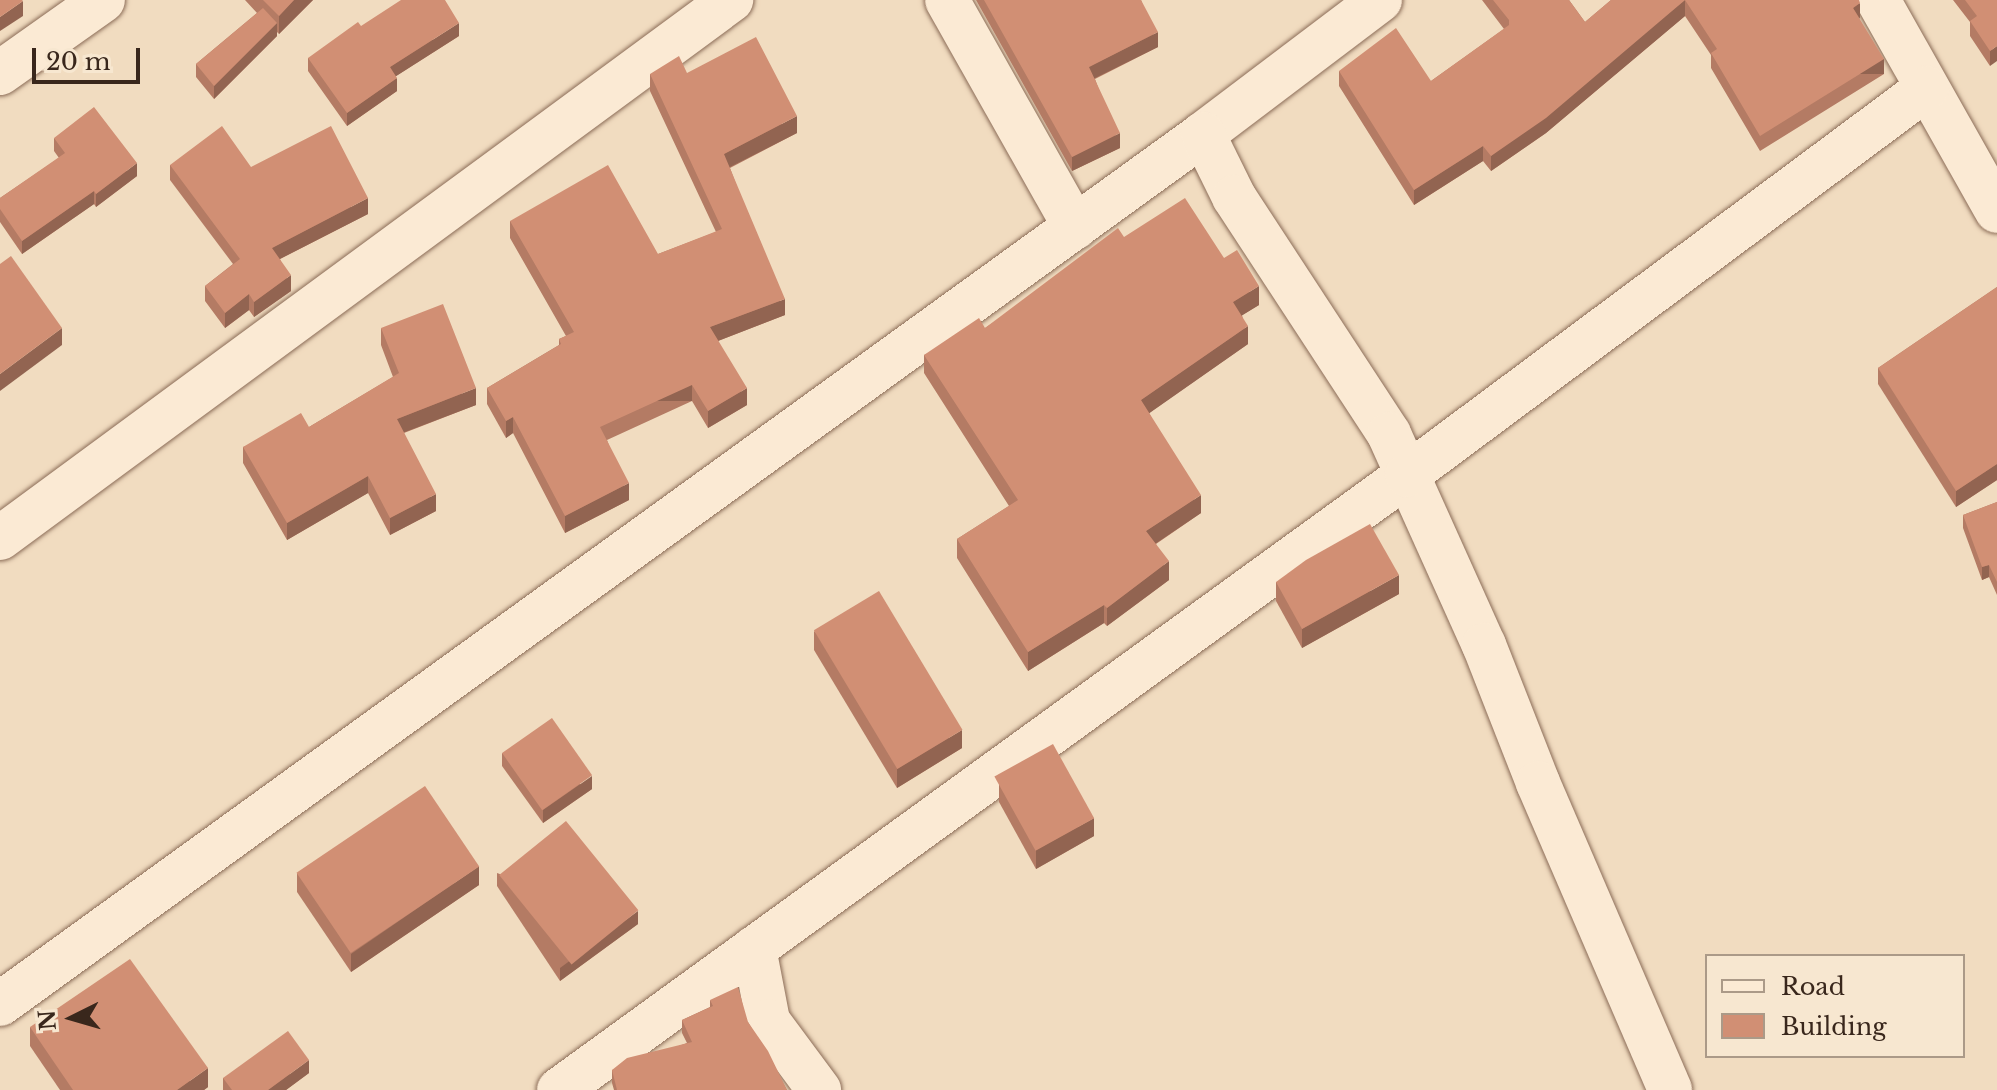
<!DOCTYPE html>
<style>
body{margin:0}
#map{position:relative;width:1997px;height:1090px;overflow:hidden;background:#f1dcc0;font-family:"Libre Baskerville",serif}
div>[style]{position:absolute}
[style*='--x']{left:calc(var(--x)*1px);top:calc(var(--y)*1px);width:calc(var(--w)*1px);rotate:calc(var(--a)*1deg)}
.roads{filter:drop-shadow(0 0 2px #8b6c57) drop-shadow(0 0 2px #8b6c57)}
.minor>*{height:44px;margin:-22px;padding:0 22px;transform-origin:22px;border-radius:22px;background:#fbead4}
.wall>*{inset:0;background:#b47b64}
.shaded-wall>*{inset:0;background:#926451;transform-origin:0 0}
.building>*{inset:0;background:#d18f74;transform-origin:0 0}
span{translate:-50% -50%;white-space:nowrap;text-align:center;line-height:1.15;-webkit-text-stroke:6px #f7e7d0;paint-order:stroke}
.legend{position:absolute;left:1705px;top:954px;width:260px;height:104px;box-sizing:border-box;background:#f7e7d0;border:2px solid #ab9a88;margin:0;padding:10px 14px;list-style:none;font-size:24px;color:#39271c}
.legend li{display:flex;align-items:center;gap:16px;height:40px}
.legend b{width:40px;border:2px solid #ab9a88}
.north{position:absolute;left:32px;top:978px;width:80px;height:80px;-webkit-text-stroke:6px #f7e7d0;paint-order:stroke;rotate:265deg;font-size:22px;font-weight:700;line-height:32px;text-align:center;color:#39271c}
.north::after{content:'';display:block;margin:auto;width:28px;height:36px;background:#39271c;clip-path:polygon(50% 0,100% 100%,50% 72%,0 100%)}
.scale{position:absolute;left:32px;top:48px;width:108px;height:36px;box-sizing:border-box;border:4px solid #39271c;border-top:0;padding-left:10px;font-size:24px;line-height:28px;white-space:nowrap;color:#39271c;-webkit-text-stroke:6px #f7e7d0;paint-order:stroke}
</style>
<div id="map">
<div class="roads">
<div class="minor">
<i style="--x:947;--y:0;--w:261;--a:60.6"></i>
<i style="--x:1878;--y:0;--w:242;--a:60.6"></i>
<i style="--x:0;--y:73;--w:126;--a:-35.3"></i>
<i style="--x:1203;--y:134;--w:222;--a:-37.1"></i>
<i style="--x:0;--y:538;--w:908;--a:-36.35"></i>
<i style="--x:754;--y:948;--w:74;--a:79.1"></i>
<i style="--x:768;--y:1021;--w:86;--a:53.5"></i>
<i style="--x:0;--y:1004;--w:1485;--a:-35.87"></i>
<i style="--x:1203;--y:134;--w:70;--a:63.8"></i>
<i style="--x:1234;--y:197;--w:283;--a:56.8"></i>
<i style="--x:1389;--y:434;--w:231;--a:65.8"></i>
<i style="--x:1484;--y:645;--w:148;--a:68.6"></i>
<i style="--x:1538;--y:783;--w:334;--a:66.7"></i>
<i style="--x:559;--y:1090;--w:1048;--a:-35.95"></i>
<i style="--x:1407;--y:475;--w:648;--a:-36.66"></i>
</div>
</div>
<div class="wall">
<i style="clip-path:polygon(245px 0,313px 0,279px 34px,277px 32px,277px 36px,214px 99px,196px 77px,196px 64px,257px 13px)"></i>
<i style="clip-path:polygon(976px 0,1141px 0,1158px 47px,1095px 79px,1120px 148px,1072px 171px)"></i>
<i style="clip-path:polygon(1482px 0,1569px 0,1585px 22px,1611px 0,1859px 0,1859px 19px,1884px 74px,1760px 151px,1711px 68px,1711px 55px,1685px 16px,1546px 133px,1491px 171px,1483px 161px,1414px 205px,1339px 86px,1339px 71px,1431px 81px,1504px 29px)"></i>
<i style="clip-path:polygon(1953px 0,1997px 0,1990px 66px,1970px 36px,1970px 22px)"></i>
<i style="clip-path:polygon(459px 36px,396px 76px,397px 91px,347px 126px,308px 71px,308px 58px)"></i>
<i style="clip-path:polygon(687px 73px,797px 133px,730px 168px,785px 315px,718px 341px,747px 405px,708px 428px,692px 401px,607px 440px,629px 500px,565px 533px,513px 433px,506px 438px,487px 404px,487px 388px,559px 345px,559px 339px,566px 336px,510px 238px,510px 221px,658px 254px,716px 232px,650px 91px,650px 74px)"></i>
<i style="clip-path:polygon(54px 138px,137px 176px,96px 207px,94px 204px,22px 254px,0 222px,0 198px,59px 158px,54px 151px)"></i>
<i style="clip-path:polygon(170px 165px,251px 167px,368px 214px,280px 259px,291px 291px,254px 317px,249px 310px,225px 328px,205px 301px,205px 286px,233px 264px,170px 180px)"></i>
<i style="clip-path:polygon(1124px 237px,1224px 258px,1259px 305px,1242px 315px,1248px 344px,1149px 413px,1201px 513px,1156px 544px,1169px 580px,1107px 626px,1104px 623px,1028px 671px,957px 558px,957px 539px,1009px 506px,924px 373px,924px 355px,985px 328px)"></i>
<i style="clip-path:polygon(1997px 287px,1997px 480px,1956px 507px,1878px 384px,1878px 368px)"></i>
<i style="clip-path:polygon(381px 328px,476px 405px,404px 433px,436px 511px,390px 535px,368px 493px,287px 540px,243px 463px,243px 447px,309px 427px,393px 377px,381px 345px)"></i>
<i style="clip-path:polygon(1997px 502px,1997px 595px,1989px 577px,1982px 580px,1963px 528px,1963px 515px)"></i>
<i style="clip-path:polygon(1276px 582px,1399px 594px,1302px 648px,1276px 601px)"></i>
<i style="clip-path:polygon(814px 631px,962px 748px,897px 788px,814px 650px)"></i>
<i style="clip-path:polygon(502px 753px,592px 789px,543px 823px,502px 766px)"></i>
<i style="clip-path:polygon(999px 783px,1094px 836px,1036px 869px,999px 802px)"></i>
<i style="clip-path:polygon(297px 873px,479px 885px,351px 972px,297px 892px)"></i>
<i style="clip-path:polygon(497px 873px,638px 924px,560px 981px,497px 886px)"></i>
<i style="clip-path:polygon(710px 1000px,748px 1022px,787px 1090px,614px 1090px,612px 1083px,612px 1070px,687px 1043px,682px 1033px,682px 1020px,710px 1007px)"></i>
<i style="clip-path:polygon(30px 1027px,208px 1087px,204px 1090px,60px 1090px,30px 1046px)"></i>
<i style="clip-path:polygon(309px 1073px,286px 1090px,223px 1090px,223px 1078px)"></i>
</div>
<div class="shaded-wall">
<i style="clip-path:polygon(294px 0,313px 0,279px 34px,279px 16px)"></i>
<i style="clip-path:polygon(1685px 0,1685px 16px,1546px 133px,1491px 171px,1491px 156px)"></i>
<i style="clip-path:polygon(23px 1px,23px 16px,0 31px,0 17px)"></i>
<i style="clip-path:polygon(1860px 3px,1860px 19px,1853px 8px)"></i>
<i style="clip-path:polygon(277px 23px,277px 36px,214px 99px,214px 86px)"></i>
<i style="clip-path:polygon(459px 23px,459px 36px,390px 80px,390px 67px)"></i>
<i style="clip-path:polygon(1158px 32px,1158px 47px,1089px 81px,1089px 67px)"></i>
<i style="clip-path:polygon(1997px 46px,1997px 61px,1990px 66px,1990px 51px)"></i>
<i style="left:1884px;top:59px;width:15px;height:146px;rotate:90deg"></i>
<i style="clip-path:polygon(397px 78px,397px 91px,347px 126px,347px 113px)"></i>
<i style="clip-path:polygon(797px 116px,797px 133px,724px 170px,724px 154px)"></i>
<i style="clip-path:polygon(1120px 133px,1120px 148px,1072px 171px,1072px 157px)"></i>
<i style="clip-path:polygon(1483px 146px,1483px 161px,1414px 205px,1414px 190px)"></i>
<i style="clip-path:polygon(137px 163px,137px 176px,96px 207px,96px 194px)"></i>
<i style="clip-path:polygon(94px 191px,94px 204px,22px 254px,22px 241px)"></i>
<i style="clip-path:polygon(368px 198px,368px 214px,272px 263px,272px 248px)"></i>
<i style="clip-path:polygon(291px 275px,291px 291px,254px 317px,254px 302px)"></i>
<i style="clip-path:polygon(1259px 286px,1259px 305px,1233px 321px,1233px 302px)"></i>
<i style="clip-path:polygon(249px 294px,249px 310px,225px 328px,225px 313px)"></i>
<i style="clip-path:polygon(785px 299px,785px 315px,710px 344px,710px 327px)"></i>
<i style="clip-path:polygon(1248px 326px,1248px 344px,1141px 419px,1141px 400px)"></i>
<i style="clip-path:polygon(62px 328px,62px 345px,0 391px,0 374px)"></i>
<i style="left:692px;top:385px;width:16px;height:101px;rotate:90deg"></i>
<i style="clip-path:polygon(476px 388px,476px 405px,397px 435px,397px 419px)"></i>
<i style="clip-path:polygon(747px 388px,747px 405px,708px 428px,708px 411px)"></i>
<i style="clip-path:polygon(513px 417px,513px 433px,506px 438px,506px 421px)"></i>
<i style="clip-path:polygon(1997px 464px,1997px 480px,1956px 507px,1956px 491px)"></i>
<i style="clip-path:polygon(368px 476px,368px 493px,287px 540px,287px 523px)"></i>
<i style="clip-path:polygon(629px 483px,629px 500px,565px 533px,565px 516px)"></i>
<i style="clip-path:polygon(436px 494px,436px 511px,390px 535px,390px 518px)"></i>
<i style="clip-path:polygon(1201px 495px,1201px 513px,1146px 550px,1146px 531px)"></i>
<i style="clip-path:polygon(1169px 561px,1169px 580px,1107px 626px,1107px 608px)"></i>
<i style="clip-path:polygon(1989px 565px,1989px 577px,1982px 580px,1982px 567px)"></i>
<i style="clip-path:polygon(1399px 575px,1399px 594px,1302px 648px,1302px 629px)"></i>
<i style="clip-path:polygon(1104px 605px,1104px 623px,1028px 671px,1028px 652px)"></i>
<i style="clip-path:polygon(962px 730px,962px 748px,897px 788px,897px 769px)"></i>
<i style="clip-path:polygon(592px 776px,592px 789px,543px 823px,543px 810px)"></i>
<i style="clip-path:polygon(1094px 818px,1094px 836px,1036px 869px,1036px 850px)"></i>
<i style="clip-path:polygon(479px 866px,479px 885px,351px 972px,351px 954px)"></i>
<i style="clip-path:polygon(638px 911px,638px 924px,560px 981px,560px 968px)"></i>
<i style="clip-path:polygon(309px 1060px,309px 1073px,286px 1090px,268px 1090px)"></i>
<i style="clip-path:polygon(208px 1068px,208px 1087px,204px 1090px,177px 1090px)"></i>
</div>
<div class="building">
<i style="clip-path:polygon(0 0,22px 0,23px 1px,0 17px)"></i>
<i style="clip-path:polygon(263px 0,294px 0,279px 16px)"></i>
<i style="clip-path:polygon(401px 0,445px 0,459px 23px,390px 67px,397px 78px,347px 113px,308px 58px,358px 22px,361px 26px)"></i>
<i style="clip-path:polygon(984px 0,1141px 0,1158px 32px,1089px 67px,1120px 133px,1072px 157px)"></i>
<i style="clip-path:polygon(1493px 0,1569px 0,1585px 22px,1611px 0,1859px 0,1860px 3px,1853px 8px,1884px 59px,1760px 136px,1711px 53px,1717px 49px,1685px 0,1546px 118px,1491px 156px,1483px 146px,1414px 190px,1339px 71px,1396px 28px,1431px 81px,1509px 25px,1509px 20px)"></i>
<i style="clip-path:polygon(1965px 0,1997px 0,1997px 46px,1990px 51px,1970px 21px,1977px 16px)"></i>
<i style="clip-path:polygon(263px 8px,277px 23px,214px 86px,196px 64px)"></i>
<i style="clip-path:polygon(756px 37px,797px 116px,724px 154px,785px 299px,710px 327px,747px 388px,708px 411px,692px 385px,600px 427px,629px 483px,565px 516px,513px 417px,506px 421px,487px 388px,561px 344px,559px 339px,574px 332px,510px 221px,608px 165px,658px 254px,722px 229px,650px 74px,679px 56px,687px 73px)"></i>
<i style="clip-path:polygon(94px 107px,137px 163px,96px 194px,94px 191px,22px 241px,0 209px,0 198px,65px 153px,54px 138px)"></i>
<i style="clip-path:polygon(222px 126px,251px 167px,331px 126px,368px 198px,272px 248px,291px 275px,254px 302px,249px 294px,225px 313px,205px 286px,240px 259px,170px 165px)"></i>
<i style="clip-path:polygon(1185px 198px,1224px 258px,1237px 250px,1259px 286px,1233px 302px,1248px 326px,1141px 400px,1201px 495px,1146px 531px,1169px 561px,1107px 608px,1104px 605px,1028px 652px,957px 539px,1018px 500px,924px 355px,979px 318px,985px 328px,1118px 228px,1124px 237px)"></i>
<i style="clip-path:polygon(11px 256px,62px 328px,0 374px,0 264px)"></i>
<i style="clip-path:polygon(1997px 287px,1997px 464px,1956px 491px,1878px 368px)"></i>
<i style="clip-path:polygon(443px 304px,476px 388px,397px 419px,436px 494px,390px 518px,368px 476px,287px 523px,243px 447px,301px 413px,309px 427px,399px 373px,381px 328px)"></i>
<i style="clip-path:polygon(1997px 502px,1997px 582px,1989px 565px,1982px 567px,1963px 515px)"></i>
<i style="clip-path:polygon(1370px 524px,1399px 575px,1302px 629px,1276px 582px,1306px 560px)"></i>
<i style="left:879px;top:591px;width:162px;height:76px;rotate:59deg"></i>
<i style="left:552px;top:718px;width:70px;height:61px;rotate:55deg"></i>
<i style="left:1053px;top:744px;width:85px;height:67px;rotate:61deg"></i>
<i style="left:425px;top:786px;width:97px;height:155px;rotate:56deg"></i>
<i style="left:566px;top:821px;width:115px;height:86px;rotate:51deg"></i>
<i style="clip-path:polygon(130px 959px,208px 1068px,177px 1090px,73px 1090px,30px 1027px)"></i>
<i style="clip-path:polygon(738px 987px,748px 1022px,768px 1051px,787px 1090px,617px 1090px,612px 1070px,627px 1058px,692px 1042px,682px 1020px,713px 1006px,710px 1000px)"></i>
<i style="clip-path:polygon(288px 1031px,309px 1060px,268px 1090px,232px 1090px,223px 1078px)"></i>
</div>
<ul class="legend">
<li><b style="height:10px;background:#fbead4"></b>Road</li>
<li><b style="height:22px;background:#d18f74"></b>Building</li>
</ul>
<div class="north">N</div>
<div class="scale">20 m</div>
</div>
